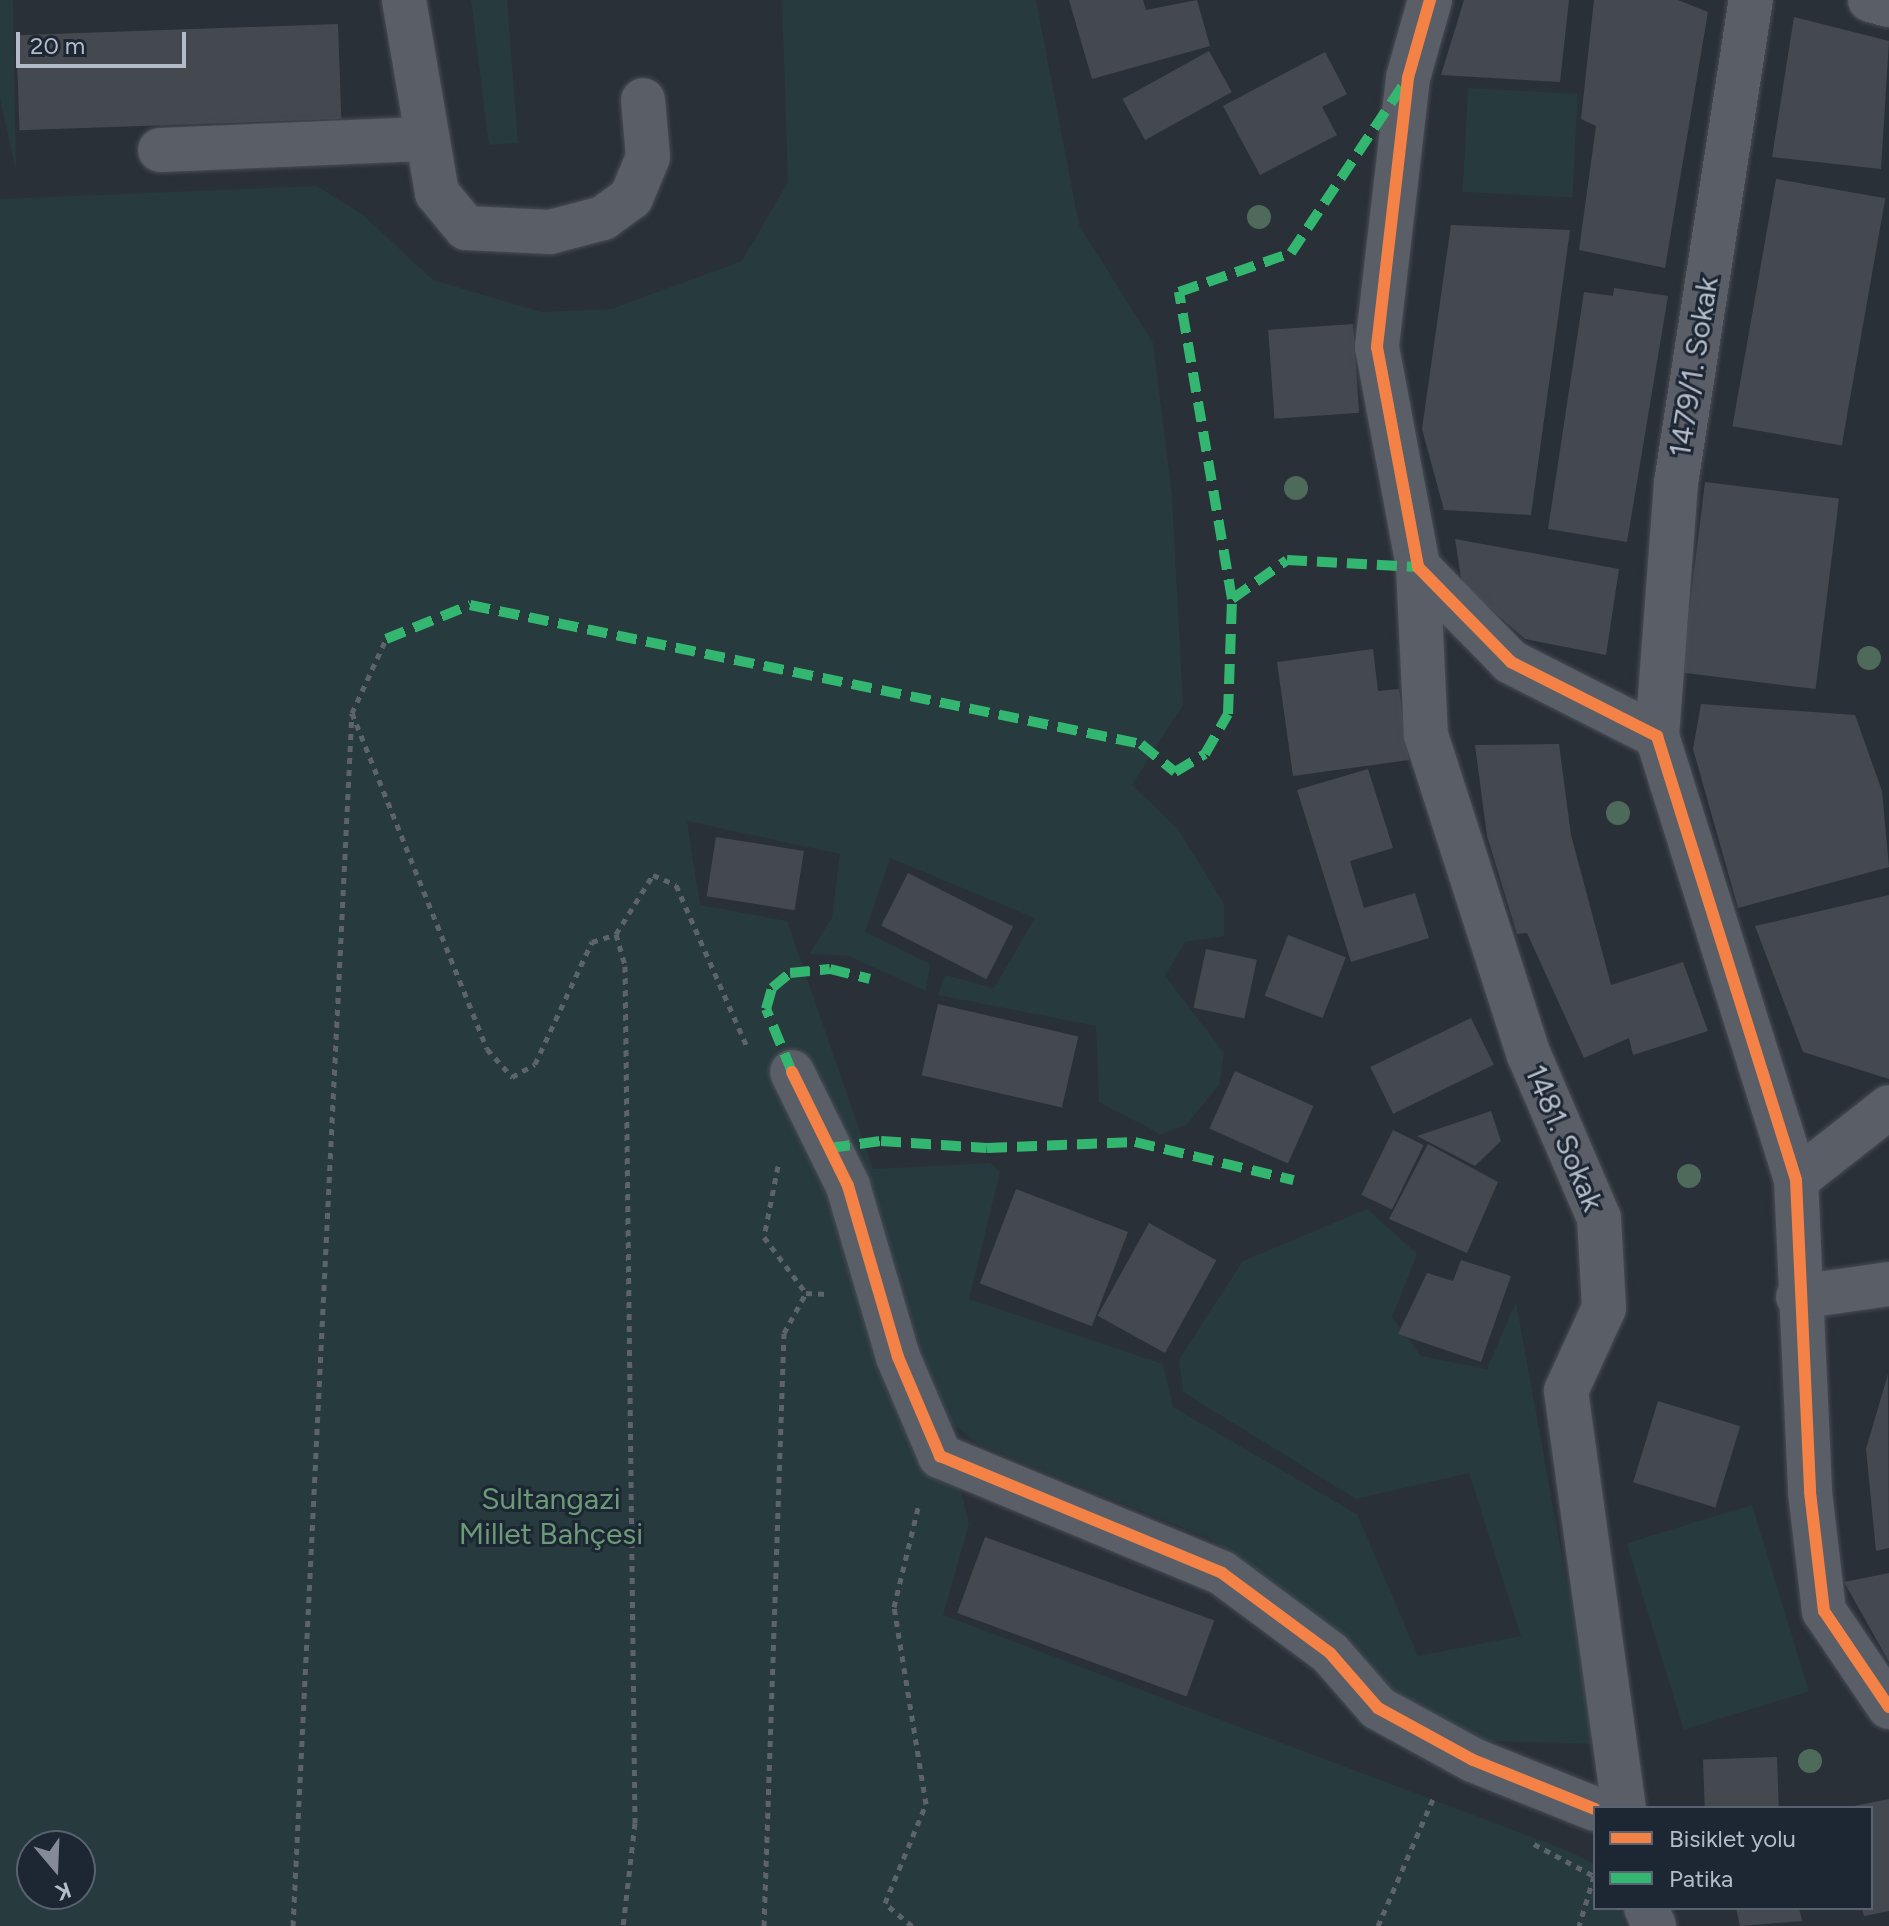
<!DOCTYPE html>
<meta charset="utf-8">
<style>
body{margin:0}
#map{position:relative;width:1889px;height:1926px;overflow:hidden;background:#2a3038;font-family:Figtree,sans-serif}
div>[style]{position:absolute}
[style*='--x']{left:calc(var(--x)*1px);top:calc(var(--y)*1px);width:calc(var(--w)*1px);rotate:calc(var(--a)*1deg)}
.green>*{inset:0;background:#273a3e;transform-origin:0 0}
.building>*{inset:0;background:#444950;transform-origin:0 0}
.path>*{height:5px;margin-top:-2.5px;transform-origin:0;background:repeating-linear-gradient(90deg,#5d636a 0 6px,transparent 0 12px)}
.roads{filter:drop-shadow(0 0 2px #484c53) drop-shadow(0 0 2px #484c53)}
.minor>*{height:44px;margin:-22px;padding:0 22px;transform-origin:22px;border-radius:22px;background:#5a5e66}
.quiet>*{height:10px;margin-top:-5px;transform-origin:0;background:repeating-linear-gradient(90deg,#33b770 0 20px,transparent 0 30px)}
.cycleway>*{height:12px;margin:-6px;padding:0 6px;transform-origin:6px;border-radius:6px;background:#f48246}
.trees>*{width:24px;height:24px;margin:-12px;border-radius:50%;background:#4e6a5a}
span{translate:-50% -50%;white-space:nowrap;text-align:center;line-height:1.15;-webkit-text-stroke:6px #1d2633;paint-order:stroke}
.street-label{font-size:30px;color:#b4bcc9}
.park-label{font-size:30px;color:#6b9a76}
.legend{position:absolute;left:1593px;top:1806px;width:280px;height:104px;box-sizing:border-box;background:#1d2633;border:2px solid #59626f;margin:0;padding:10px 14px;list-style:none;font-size:24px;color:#b4bcc9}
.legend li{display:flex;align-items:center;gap:16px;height:40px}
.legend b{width:40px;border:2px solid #59626f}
.north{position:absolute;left:16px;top:1830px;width:80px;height:80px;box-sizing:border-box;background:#1d2633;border:2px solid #59626f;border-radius:50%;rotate:161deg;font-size:22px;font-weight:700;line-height:32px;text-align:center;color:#b4bcc9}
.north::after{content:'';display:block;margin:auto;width:28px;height:36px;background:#848b96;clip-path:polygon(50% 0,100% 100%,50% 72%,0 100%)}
.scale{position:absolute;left:16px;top:32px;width:170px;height:36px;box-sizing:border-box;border:4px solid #b4bcc9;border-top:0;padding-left:10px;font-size:24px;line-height:28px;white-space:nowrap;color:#b4bcc9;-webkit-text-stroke:6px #1d2633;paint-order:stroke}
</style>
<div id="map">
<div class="green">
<i style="clip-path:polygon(0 0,13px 0,16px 171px,0 99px)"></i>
<i style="clip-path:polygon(471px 0,507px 0,518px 143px,489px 145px)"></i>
<i style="clip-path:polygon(evenodd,782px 0,1036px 0,1079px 225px,1153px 343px,1172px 495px,1183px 705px,1132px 785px,1178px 829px,1224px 904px,1224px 936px,1185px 942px,1165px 976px,1224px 1053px,1219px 1085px,1186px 1125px,1160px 1134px,1099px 1102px,1096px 1026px,938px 995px,945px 975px,994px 988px,1035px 918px,890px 858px,865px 932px,930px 964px,926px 991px,849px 956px,809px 954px,832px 918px,840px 854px,687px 821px,700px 905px,787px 921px,873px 1169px,990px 1163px,1000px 1172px,969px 1299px,1163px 1364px,1173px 1407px,1357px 1514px,1418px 1656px,1521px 1636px,1469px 1473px,1356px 1499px,1183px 1392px,1179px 1359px,1243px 1261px,1367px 1209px,1417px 1254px,1392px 1317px,1421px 1356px,1487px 1369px,1516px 1302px,1596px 1744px,1482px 1741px,1385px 1699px,1215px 1541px,978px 1444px,943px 1417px,969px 1524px,943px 1615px,1571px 1852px,1595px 1864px,1595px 1908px,1620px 1908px,1625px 1926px,0 1926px,0 199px,317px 186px,363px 215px,433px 280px,541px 312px,611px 309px,742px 261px,788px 182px,782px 0,32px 1846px,80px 1846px,80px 1894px,32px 1894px,32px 1846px)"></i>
<i style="left:1468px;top:88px;width:110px;height:104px;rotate:3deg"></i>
<i style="left:1752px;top:1505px;width:195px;height:131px;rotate:73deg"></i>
</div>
<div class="building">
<i style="clip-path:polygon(1069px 0,1143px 0,1146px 10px,1197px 0,1210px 46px,1092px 79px)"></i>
<i style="clip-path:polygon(1464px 0,1569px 0,1560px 82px,1441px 75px)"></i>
<i style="clip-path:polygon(1594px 0,1678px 0,1708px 12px,1665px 268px,1579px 250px,1596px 126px,1581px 119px)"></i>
<i style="clip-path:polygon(1794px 17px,1889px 41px,1881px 169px,1772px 157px)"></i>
<i style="left:338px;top:24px;width:95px;height:322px;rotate:88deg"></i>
<i style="left:1209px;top:51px;width:47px;height:99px;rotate:61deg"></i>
<i style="clip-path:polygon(1325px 52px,1347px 94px,1322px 107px,1337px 135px,1260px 175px,1223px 106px)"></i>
<i style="left:1776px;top:179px;width:111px;height:251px;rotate:10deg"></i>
<i style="clip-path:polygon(1451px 225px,1570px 230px,1531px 515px,1444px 510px,1422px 429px)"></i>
<i style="clip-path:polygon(1614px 288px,1668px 296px,1627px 542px,1548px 529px,1584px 292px,1613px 296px)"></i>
<i style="left:1353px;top:324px;width:89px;height:85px;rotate:86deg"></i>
<i style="left:1705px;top:482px;width:135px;height:192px;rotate:7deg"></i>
<i style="clip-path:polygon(1455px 539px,1619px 569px,1606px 655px,1525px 639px,1462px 584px)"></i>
<i style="clip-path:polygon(1373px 649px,1378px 691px,1399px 689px,1409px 760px,1293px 776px,1277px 662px)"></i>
<i style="clip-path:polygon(1701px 704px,1855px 715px,1882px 791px,1889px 867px,1738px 908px,1693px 749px)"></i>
<i style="clip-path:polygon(1559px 744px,1571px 835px,1611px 985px,1683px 962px,1708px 1031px,1633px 1055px,1629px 1038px,1584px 1058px,1527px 933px,1517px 934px,1487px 836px,1475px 745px)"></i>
<i style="clip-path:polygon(1368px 769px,1393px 848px,1350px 861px,1364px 908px,1415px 893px,1429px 938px,1351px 962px,1297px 790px)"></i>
<i style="left:716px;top:837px;width:89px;height:60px;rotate:9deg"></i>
<i style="left:908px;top:873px;width:118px;height:59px;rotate:27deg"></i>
<i style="clip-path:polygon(1889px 895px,1889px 1079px,1803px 1052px,1755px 926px)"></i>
<i style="left:1288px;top:935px;width:62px;height:65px;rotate:21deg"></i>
<i style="left:1206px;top:949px;width:52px;height:60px;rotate:12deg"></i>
<i style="left:938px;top:1004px;width:144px;height:73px;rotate:13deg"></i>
<i style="left:1471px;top:1018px;width:52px;height:112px;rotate:64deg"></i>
<i style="left:1235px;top:1071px;width:86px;height:63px;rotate:24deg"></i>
<i style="clip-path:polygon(1491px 1111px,1501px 1141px,1475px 1166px,1417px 1136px)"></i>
<i style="left:1393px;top:1130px;width:34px;height:72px;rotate:26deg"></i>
<i style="clip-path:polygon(1428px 1144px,1498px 1182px,1467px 1253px,1389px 1219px)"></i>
<i style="left:1016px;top:1189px;width:120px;height:101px;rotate:21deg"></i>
<i style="left:1149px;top:1223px;width:77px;height:106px;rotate:29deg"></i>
<i style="clip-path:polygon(1461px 1260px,1511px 1276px,1481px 1362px,1398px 1334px,1427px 1273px,1453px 1281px)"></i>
<i style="clip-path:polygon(1888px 1374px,1889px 1548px,1876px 1551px,1866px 1449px)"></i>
<i style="left:1658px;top:1401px;width:86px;height:85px;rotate:17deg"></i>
<i style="left:985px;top:1537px;width:244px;height:81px;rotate:20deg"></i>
<i style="clip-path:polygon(1889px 1573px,1889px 1662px,1844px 1582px)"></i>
<i style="left:1777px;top:1757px;width:51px;height:74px;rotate:88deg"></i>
<i style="clip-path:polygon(1889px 1799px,1889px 1911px,1864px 1916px,1862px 1908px,1871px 1908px,1871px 1808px,1849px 1807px)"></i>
<i style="clip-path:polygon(1736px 1908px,1799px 1908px,1802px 1921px,1740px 1926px)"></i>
</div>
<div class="path">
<i style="--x:352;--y:713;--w:362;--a:68.1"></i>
<i style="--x:487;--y:1049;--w:38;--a:48"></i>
<i style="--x:512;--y:1077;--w:26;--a:-29"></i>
<i style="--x:535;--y:1064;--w:135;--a:-65"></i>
<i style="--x:592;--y:942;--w:25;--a:-18"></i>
<i style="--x:616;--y:934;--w:33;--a:74"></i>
<i style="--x:625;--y:966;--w:857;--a:89.33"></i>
<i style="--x:635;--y:1823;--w:104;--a:96.6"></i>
<i style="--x:616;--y:934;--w:70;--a:-57.9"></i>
<i style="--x:653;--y:875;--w:25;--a:23"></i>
<i style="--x:676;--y:885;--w:177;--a:66.3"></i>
<i style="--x:778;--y:1166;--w:72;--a:101.2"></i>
<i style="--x:764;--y:1237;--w:70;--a:53.1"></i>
<i style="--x:1534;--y:1844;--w:68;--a:28.1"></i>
<i style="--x:1594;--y:1876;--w:52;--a:106.7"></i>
<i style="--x:293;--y:1926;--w:1214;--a:-87.22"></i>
<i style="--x:352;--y:713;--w:81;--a:-65.3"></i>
<i style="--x:764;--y:1926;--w:593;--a:-88.07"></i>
<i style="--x:784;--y:1333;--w:46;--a:-61.2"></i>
<i style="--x:806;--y:1293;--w:21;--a:3"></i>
<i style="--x:912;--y:1926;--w:35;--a:-140"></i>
<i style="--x:885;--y:1903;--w:107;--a:-67.5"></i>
<i style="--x:926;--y:1804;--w:200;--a:-99.2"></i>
<i style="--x:894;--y:1607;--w:106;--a:-76.4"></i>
<i style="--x:1378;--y:1926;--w:138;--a:-66.6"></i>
</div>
<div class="roads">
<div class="minor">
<i style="--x:404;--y:0;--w:196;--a:80.3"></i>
<i style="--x:437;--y:193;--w:45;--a:50.4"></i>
<i style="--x:466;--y:228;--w:84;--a:2.7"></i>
<i style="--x:550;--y:232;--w:55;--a:-14.8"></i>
<i style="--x:603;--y:218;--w:34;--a:-36"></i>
<i style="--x:631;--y:198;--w:44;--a:-67.5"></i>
<i style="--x:648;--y:157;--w:57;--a:-95"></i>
<i style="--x:1430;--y:0;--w:81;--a:105.8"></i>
<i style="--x:1408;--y:78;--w:271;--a:96.6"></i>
<i style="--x:1377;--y:347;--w:224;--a:79.4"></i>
<i style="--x:1418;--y:567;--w:133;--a:45.6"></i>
<i style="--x:1511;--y:662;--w:164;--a:26.9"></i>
<i style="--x:1657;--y:736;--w:465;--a:72.6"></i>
<i style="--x:1796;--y:1180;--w:312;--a:87.4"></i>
<i style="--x:1810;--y:1492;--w:120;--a:83.3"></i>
<i style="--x:1824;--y:1611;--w:116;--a:55.9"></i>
<i style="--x:1870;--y:0;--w:20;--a:15"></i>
<i style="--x:160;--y:150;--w:263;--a:-2.4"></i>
<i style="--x:1418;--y:567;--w:168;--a:87.3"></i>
<i style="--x:1426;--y:735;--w:336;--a:72.2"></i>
<i style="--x:1529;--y:1055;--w:177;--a:66.8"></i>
<i style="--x:1599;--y:1218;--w:90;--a:86.8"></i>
<i style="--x:1604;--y:1308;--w:91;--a:114.6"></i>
<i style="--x:1566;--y:1391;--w:421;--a:82.1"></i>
<i style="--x:1657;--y:736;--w:254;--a:-85.7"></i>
<i style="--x:1676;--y:483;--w:489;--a:-81.2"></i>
<i style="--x:792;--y:1072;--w:127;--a:63.8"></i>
<i style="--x:848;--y:1186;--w:178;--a:73.7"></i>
<i style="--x:898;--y:1357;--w:108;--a:67"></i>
<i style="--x:940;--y:1456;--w:305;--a:22.5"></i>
<i style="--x:1222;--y:1573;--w:134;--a:36.5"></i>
<i style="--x:1330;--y:1653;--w:73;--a:48.9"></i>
<i style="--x:1378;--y:1708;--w:108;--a:28.7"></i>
<i style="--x:1473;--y:1760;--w:131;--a:21.9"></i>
<i style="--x:1796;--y:1180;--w:118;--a:-38.1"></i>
<i style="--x:1798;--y:1297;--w:92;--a:-8.1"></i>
<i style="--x:1646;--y:1908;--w:20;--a:66"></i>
</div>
</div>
<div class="quiet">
<i style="--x:1232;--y:599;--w:67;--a:-35.3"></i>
<i style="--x:1287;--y:560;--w:131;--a:3.1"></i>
<i style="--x:386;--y:639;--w:91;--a:-22"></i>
<i style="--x:470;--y:605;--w:685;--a:11.7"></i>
<i style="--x:1141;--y:744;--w:44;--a:39.5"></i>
<i style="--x:1175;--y:772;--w:35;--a:-31"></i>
<i style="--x:1205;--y:754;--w:46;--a:-60.1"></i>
<i style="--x:1228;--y:714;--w:115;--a:-88"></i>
<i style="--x:1232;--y:599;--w:312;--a:-99.8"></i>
<i style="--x:1179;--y:292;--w:119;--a:-19.2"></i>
<i style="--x:1291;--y:253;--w:202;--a:-56.3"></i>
<i style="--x:792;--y:1072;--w:68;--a:-112.4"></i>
<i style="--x:766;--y:1009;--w:22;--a:-74"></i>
<i style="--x:772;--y:988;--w:23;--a:-40"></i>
<i style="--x:790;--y:973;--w:40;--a:-5.7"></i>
<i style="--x:830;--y:969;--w:41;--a:14"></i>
<i style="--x:830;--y:1148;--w:51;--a:-7.8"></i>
<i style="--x:881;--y:1141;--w:106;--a:3.8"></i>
<i style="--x:987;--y:1148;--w:148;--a:-2.3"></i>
<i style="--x:1135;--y:1142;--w:163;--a:13.5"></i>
</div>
<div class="cycleway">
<i style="--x:1430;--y:0;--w:81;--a:105.8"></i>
<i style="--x:1408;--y:78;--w:271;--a:96.6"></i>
<i style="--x:1377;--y:347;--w:224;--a:79.4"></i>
<i style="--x:1418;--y:567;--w:133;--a:45.6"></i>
<i style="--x:1511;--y:662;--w:164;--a:26.9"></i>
<i style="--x:1657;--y:736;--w:465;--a:72.6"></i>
<i style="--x:1796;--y:1180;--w:312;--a:87.4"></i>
<i style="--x:1810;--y:1492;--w:120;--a:83.3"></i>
<i style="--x:1824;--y:1611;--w:116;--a:55.9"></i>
<i style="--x:792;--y:1072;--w:127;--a:63.8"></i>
<i style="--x:848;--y:1186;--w:178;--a:73.7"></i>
<i style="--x:898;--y:1357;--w:108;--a:67"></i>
<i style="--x:940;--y:1456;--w:305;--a:22.5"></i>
<i style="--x:1222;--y:1573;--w:134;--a:36.5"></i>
<i style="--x:1330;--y:1653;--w:73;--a:48.9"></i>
<i style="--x:1378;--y:1708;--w:108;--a:28.7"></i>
<i style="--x:1473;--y:1760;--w:131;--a:21.9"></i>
</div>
<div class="trees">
<i style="left:1259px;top:217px"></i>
<i style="left:1296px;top:488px"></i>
<i style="left:1869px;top:658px"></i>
<i style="left:1618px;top:813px"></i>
<i style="left:1689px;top:1176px"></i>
<i style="left:1810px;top:1761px"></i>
</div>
<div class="street-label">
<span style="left:1694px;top:367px;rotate:-81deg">1479/1. Sokak</span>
<span style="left:1564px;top:1138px;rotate:67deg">1481. Sokak</span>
</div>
<div class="park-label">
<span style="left:551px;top:1516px">Sultangazi<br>Millet Bahçesi</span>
</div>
<ul class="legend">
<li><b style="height:10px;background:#f48246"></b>Bisiklet yolu</li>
<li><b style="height:10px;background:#33b770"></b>Patika</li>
</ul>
<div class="north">K</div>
<div class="scale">20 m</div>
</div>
